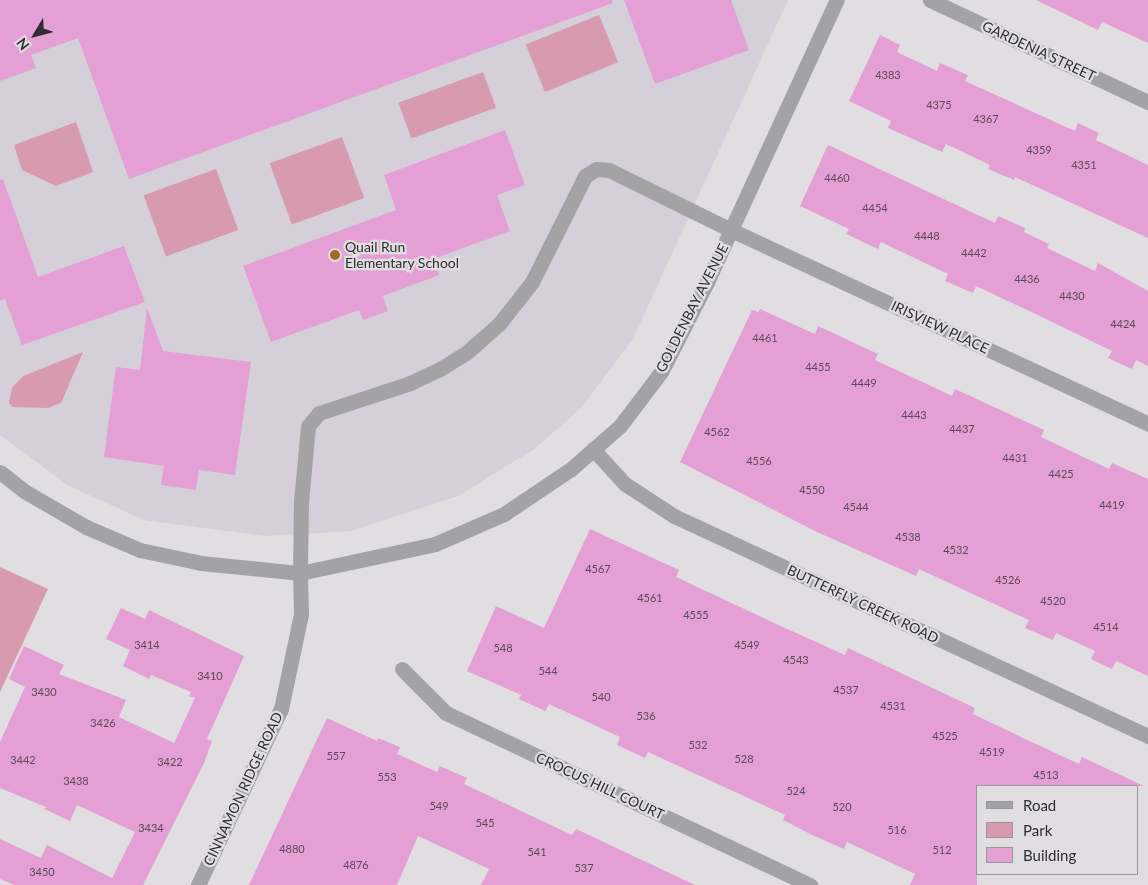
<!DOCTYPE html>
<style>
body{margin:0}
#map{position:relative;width:1148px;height:885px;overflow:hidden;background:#e0dee1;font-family:Lato,sans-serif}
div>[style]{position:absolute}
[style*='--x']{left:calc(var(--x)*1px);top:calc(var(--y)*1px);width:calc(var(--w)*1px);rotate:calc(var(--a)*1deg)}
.built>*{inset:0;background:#d5cfd9}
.green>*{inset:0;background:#d79aae;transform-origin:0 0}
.building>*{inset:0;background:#e49fd4}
.lane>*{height:15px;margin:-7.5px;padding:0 7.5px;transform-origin:7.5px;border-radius:7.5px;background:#a3a3a5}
.street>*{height:15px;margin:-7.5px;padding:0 7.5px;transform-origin:7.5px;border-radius:7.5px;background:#a3a3a5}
.dots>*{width:14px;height:14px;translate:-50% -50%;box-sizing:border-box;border:2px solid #e0dee1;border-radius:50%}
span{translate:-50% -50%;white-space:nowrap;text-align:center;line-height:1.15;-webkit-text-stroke:4.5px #e0dee1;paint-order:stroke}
.number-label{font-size:11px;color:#5c4a59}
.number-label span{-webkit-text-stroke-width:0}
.street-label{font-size:14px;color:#2f2e30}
.poi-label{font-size:14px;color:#2f2e30}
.left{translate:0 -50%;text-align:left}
.legend{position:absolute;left:976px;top:785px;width:162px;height:90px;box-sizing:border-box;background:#e0dee1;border:1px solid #99989a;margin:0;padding:6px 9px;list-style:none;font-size:15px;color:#2f2e30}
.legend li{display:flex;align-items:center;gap:10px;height:25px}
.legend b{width:25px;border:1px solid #99989a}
.north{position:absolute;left:10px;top:10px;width:50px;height:50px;-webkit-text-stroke:4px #e0dee1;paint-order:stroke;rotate:233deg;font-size:14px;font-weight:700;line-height:20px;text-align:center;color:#2f2e30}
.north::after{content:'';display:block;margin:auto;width:18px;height:22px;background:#2f2e30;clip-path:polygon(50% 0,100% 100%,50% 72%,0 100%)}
</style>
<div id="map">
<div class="built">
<i style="clip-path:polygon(0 0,788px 0,633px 339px,581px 408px,533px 450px,458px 496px,351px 531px,266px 536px,144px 520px,69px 486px,0 435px)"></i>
</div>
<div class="green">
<i style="left:599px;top:15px;width:51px;height:79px;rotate:68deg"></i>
<i style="left:483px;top:72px;width:38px;height:90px;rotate:70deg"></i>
<i style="clip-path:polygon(76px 122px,93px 172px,56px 186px,22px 170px,14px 145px)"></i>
<i style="left:342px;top:137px;width:65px;height:77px;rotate:70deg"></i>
<i style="left:216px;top:169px;width:65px;height:77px;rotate:70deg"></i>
<i style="clip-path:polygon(83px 352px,61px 403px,48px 408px,13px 407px,9px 403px,12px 388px,23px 376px)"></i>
<i style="clip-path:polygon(0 567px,48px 589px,0 692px)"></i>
</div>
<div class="building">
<i style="clip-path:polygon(0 0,612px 0,613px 3px,129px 179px,78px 38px,31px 55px,36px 68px,0 81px)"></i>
<i style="clip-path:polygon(624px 0,731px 0,749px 50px,655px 84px)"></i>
<i style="clip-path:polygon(1036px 0,1148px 0,1148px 43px,1102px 22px,1098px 30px)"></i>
<i style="clip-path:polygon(880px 35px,900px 45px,897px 52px,937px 71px,940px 63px,968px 75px,965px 81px,1075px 131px,1078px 123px,1099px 133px,1096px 140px,1148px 165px,1148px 238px,1015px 177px,1014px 180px,988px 169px,990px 165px,946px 144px,942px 152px,888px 128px,891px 121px,849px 101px)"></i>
<i style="clip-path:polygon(505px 130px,525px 185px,497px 195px,510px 231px,433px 259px,439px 275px,383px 296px,388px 311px,363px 320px,359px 310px,271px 342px,243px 266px,396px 210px,384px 175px)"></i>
<i style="clip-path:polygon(828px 145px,995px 223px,998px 216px,1025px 228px,1024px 232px,1049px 244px,1047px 248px,1095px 271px,1098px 263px,1148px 291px,1148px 366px,1136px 360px,1132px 369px,1108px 358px,1112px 351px,1046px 319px,976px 286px,973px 293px,945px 281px,948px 274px,881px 242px,878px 249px,846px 234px,849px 229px,800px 206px)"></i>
<i style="clip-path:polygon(3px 179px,38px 277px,124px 246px,145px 302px,22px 345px,5px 299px,0 301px,0 180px)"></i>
<i style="clip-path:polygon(147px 308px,163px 351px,251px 362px,235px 475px,199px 470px,196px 490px,161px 485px,164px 466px,104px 457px,116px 367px,140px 370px)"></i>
<i style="clip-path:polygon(760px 309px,815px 334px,818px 326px,878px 354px,875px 360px,916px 379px,952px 396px,955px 389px,1044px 430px,1041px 437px,1109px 469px,1112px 463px,1148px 479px,1148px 676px,1116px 661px,1112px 669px,1091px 659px,1095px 651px,1056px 633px,1053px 640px,1025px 628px,1029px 620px,919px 569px,916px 576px,817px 532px,680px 462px,752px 310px,758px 312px)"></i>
<i style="clip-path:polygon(590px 529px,679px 570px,676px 577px,774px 623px,845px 655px,848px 648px,975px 708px,973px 714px,1021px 737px,1079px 764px,1082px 757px,1144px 786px,977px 786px,977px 885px,910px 885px,915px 874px,847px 842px,844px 849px,812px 835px,783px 820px,785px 815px,648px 752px,645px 758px,617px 745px,620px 737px,549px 704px,545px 711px,519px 699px,521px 695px,467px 671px,496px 606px,544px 628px)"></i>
<i style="clip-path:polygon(121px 608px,145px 619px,149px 610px,244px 656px,207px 739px,212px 741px,204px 763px,143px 885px,14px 885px,0 879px,0 839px,41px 858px,47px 845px,112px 878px,135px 832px,77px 805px,70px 821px,44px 809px,46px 807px,0 788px,0 742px,25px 687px,9px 679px,24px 646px,64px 665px,59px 674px,126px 700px,119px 717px,174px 743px,195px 698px,189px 696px,191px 692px,151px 675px,149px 679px,123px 666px,130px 650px,106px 639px)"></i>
<i style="clip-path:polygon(327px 718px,377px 741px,378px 738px,400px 747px,397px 754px,437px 772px,440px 766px,467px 778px,464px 784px,572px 835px,576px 829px,695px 885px,481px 885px,489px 869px,418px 836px,397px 885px,249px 885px)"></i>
</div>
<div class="lane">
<i style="--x:300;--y:573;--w:71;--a:-89.2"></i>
<i style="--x:301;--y:502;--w:76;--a:-84.7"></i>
<i style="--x:308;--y:426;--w:17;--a:-50"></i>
<i style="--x:319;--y:413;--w:96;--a:-18.2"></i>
<i style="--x:410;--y:383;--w:33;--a:-25"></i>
<i style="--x:440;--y:369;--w:31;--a:-32"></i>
<i style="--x:466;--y:353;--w:44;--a:-41.3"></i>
<i style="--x:499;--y:324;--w:53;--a:-51.8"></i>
<i style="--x:532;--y:282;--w:119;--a:-63.4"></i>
<i style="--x:585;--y:176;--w:13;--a:-32"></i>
<i style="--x:596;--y:169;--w:13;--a:4"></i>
<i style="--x:609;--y:170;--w:136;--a:26.2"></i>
</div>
<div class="street">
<i style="--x:930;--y:0;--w:241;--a:25.1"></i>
<i style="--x:731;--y:230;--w:460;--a:24.9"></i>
<i style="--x:593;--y:449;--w:47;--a:47.6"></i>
<i style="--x:625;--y:484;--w:59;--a:33.1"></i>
<i style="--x:674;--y:516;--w:523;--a:24.9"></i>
<i style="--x:0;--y:472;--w:31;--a:38"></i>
<i style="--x:24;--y:491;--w:72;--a:30.1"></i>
<i style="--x:86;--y:527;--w:59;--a:23.1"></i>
<i style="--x:140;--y:550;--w:62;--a:12"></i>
<i style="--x:201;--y:563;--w:100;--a:5.8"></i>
<i style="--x:300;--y:573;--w:138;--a:-12.1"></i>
<i style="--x:435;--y:544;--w:75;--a:-23.5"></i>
<i style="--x:504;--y:514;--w:81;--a:-33.9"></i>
<i style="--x:571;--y:469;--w:65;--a:-41.3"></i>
<i style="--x:620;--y:426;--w:68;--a:-52.8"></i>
<i style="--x:661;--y:372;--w:101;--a:-62.9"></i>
<i style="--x:707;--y:282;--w:311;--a:-65.3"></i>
<i style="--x:402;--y:669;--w:62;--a:45"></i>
<i style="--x:446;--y:713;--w:403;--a:25.3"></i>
<i style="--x:198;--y:885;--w:195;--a:-64.8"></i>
<i style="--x:281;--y:709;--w:97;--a:-78.1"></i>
<i style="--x:301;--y:614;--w:41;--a:-91.4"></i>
</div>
<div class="dots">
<i style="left:335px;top:255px;background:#a26a26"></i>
</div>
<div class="number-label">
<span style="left:888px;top:75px">4383</span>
<span style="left:939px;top:105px">4375</span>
<span style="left:986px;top:119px">4367</span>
<span style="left:1039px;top:150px">4359</span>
<span style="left:1084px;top:165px">4351</span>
<span style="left:837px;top:178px">4460</span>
<span style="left:875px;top:208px">4454</span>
<span style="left:927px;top:236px">4448</span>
<span style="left:974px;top:253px">4442</span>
<span style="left:1027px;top:279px">4436</span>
<span style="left:1072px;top:296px">4430</span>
<span style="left:1123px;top:324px">4424</span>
<span style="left:765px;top:338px">4461</span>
<span style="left:818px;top:367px">4455</span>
<span style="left:864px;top:383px">4449</span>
<span style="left:914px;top:415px">4443</span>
<span style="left:962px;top:429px">4437</span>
<span style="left:717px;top:432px">4562</span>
<span style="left:1015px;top:458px">4431</span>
<span style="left:759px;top:461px">4556</span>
<span style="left:1061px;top:474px">4425</span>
<span style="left:812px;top:490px">4550</span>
<span style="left:1112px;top:505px">4419</span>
<span style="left:856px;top:507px">4544</span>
<span style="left:908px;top:537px">4538</span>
<span style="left:956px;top:550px">4532</span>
<span style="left:598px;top:569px">4567</span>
<span style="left:1008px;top:580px">4526</span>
<span style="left:650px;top:598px">4561</span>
<span style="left:1053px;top:601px">4520</span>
<span style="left:696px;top:615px">4555</span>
<span style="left:1106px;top:627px">4514</span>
<span style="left:147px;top:645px">3414</span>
<span style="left:747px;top:645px">4549</span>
<span style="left:503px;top:648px">548</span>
<span style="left:796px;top:660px">4543</span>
<span style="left:548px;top:671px">544</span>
<span style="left:210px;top:676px">3410</span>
<span style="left:846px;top:690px">4537</span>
<span style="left:44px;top:692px">3430</span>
<span style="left:601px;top:697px">540</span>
<span style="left:893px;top:706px">4531</span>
<span style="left:646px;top:716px">536</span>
<span style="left:103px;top:723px">3426</span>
<span style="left:945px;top:736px">4525</span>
<span style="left:698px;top:745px">532</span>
<span style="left:992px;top:752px">4519</span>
<span style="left:336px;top:756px">557</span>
<span style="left:744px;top:759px">528</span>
<span style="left:23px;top:760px">3442</span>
<span style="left:170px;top:762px">3422</span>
<span style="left:1046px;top:775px">4513</span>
<span style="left:387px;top:777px">553</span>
<span style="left:76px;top:781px">3438</span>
<span style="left:796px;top:791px">524</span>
<span style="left:439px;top:806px">549</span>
<span style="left:842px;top:807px">520</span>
<span style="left:485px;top:823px">545</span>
<span style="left:151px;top:828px">3434</span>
<span style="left:897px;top:830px">516</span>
<span style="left:292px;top:849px">4880</span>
<span style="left:942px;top:850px">512</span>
<span style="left:537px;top:852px">541</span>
<span style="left:356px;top:865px">4876</span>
<span style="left:584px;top:868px">537</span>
<span style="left:42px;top:872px">3450</span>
</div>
<div class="street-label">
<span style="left:1039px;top:51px;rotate:25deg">GARDENIA STREET</span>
<span style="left:692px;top:308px;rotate:-63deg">GOLDENBAY AVENUE</span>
<span style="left:940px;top:327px;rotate:25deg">IRISVIEW PLACE</span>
<span style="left:863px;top:604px;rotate:25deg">BUTTERFLY CREEK ROAD</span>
<span style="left:600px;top:786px;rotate:25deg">CROCUS HILL COURT</span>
<span style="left:243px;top:789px;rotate:-65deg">CINNAMON RIDGE ROAD</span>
</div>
<div class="poi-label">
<span class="left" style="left:345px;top:255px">Quail Run<br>Elementary School</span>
</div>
<ul class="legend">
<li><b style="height:6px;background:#a3a3a5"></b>Road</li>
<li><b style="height:14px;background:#d79aae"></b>Park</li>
<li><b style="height:14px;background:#e49fd4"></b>Building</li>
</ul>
<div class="north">N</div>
</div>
